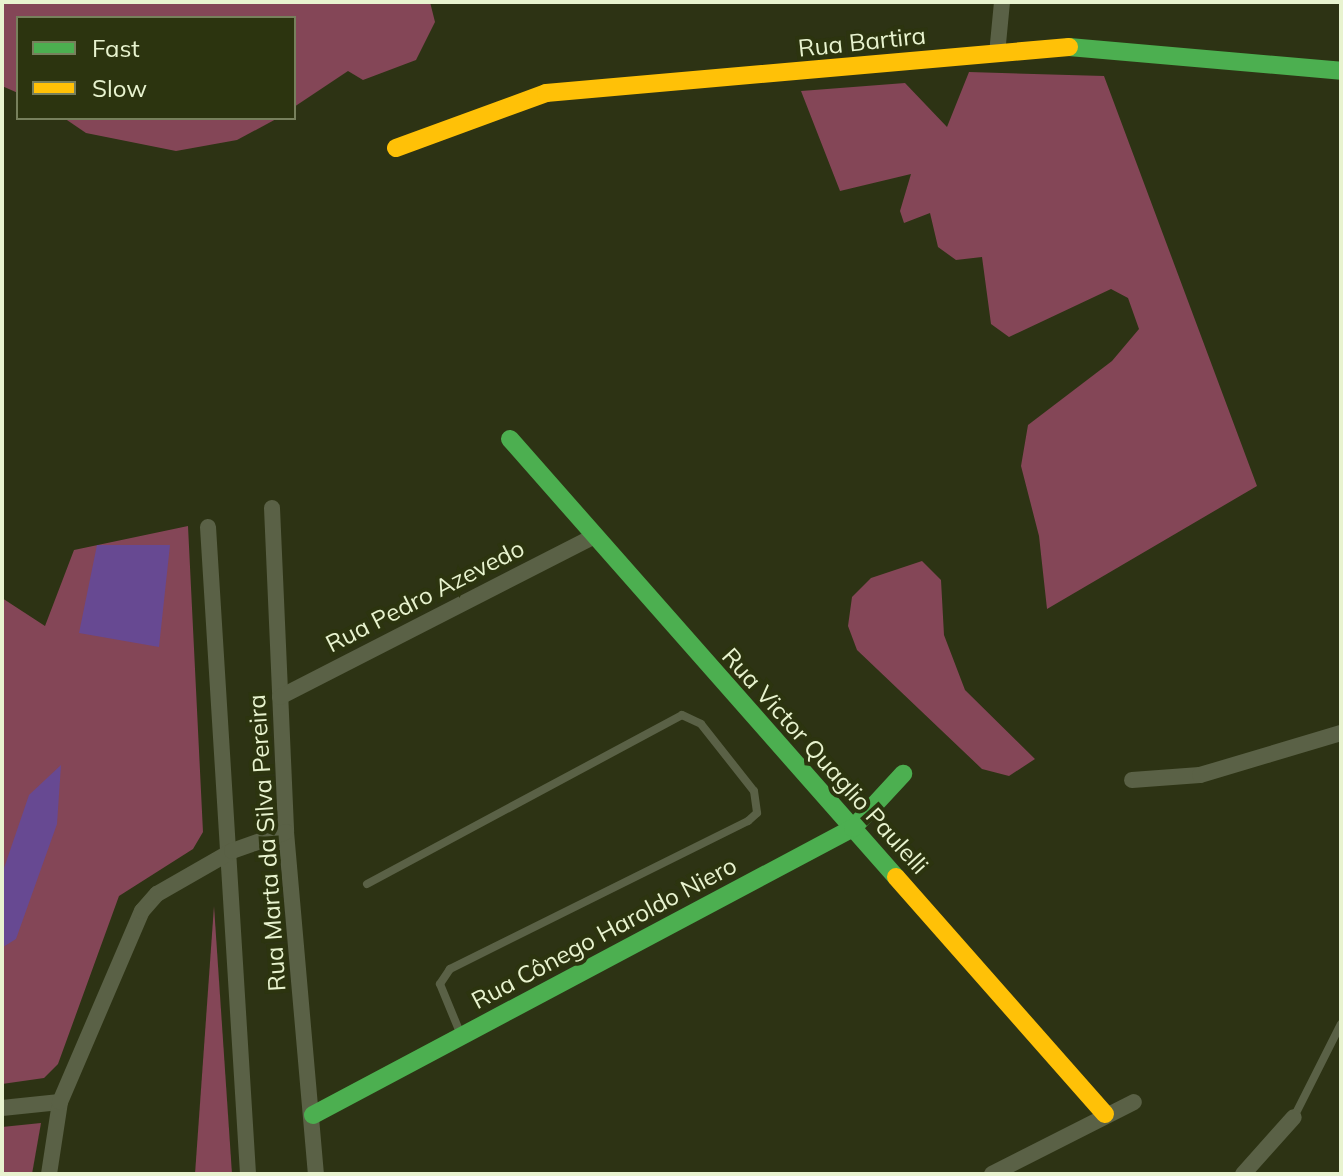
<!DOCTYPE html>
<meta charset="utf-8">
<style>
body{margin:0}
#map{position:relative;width:1343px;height:1176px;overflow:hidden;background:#2d3314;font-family:Mulish,sans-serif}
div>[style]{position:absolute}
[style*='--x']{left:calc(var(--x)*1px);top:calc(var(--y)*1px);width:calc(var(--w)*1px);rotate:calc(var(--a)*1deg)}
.green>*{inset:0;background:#844657}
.water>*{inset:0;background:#674992}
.lane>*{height:8px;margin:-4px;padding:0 4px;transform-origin:4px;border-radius:4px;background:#5a6146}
.street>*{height:16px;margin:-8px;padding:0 8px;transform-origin:8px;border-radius:8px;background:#5a6146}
.fast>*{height:18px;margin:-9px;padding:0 9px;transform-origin:9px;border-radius:9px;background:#4caf50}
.slow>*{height:18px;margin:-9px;padding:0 9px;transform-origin:9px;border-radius:9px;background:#ffc107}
span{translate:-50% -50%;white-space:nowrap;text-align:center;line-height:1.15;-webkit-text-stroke:8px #2c340f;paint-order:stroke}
.street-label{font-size:24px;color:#e8f3cf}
.frame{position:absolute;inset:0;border:4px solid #e8f3cf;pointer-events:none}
.legend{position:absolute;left:16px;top:16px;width:280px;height:104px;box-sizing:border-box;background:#2c340f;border:2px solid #77805c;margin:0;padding:10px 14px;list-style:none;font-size:24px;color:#e8f3cf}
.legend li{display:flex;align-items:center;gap:16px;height:40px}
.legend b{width:40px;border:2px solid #77805c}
</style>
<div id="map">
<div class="green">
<i style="clip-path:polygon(2px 2px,430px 2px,435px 22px,416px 60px,363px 80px,348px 71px,294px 107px,294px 18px,18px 18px,18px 93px,2px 86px)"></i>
<i style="clip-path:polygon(969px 72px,1104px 76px,1257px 486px,1047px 609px,1039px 536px,1021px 466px,1028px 425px,1112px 361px,1139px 329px,1128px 298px,1111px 289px,1009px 337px,991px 324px,982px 257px,956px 260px,938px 247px,930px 213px,904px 223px,900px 211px,911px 174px,840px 191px,801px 91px,905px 83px,947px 127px)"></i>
<i style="clip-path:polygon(64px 118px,278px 118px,237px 140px,176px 151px,86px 133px)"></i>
<i style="clip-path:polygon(188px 526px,203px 832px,193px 849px,119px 896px,58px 1064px,44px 1078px,2px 1084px,2px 598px,45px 626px,74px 550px)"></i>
<i style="clip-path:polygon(922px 561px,941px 580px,944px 635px,965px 690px,1035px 759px,1009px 776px,982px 769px,857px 650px,848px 626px,852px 597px,871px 578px)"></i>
<i style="clip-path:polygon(214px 906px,232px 1174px,195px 1174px)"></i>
<i style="clip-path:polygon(41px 1123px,32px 1174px,2px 1174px,2px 1127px)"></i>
</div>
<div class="water">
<i style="clip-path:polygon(97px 545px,170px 545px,159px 647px,79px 633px)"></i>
<i style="clip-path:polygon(61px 765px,57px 824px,16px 939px,3px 947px,2px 874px,29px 795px)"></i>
</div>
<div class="lane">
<i style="--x:367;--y:884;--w:357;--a:-28.2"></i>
<i style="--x:682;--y:715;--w:21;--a:25"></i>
<i style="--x:701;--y:724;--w:85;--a:51.7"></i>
<i style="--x:754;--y:791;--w:22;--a:82"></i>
<i style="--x:757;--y:813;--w:12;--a:138"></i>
<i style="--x:748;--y:821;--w:333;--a:153.6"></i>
<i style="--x:450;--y:969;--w:18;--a:124"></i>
<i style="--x:440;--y:984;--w:55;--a:67.6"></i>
<i style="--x:1294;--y:1117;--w:104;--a:-63.2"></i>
</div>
<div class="street">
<i style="--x:997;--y:54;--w:52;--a:-84.5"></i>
<i style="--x:272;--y:508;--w:324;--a:87.5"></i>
<i style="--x:286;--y:832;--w:343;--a:85"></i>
<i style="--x:208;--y:527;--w:648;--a:86.46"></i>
<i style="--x:280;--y:697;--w:351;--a:-27.1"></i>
<i style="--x:1132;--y:780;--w:68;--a:-4.2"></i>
<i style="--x:1200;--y:775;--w:147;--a:-16.6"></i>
<i style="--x:2;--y:1108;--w:58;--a:-5.9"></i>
<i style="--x:49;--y:1174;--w:73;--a:-81.3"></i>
<i style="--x:60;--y:1102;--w:208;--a:-66.8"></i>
<i style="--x:142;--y:911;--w:23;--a:-49"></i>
<i style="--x:157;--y:894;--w:86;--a:-29.8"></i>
<i style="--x:232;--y:851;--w:57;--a:-19.4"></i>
<i style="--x:992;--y:1174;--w:159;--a:-26.9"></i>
<i style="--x:1243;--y:1174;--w:76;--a:-48.2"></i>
</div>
<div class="fast">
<i style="--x:1069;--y:47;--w:273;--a:5"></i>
<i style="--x:510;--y:439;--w:584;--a:48.61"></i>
<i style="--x:313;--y:1115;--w:612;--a:-27.99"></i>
<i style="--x:853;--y:828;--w:74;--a:-47.2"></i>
</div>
<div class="slow">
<i style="--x:396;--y:148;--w:160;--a:-20.1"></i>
<i style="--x:546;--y:93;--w:525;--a:-5.03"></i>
<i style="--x:896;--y:877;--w:316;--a:48.6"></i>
</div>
<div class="street-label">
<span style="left:862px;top:42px;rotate:-6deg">Rua Bartira</span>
<span style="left:425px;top:596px;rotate:-27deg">Rua Pedro Azevedo</span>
<span style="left:825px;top:761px;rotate:48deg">Rua Victor Quaglio Paulelli</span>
<span style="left:267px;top:843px;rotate:-94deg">Rua Marta da Silva Pereira</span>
<span style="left:604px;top:933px;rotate:-28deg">Rua Cônego Haroldo Niero</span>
</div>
<div class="frame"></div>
<ul class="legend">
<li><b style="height:10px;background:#4caf50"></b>Fast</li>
<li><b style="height:10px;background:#ffc107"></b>Slow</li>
</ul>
</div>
